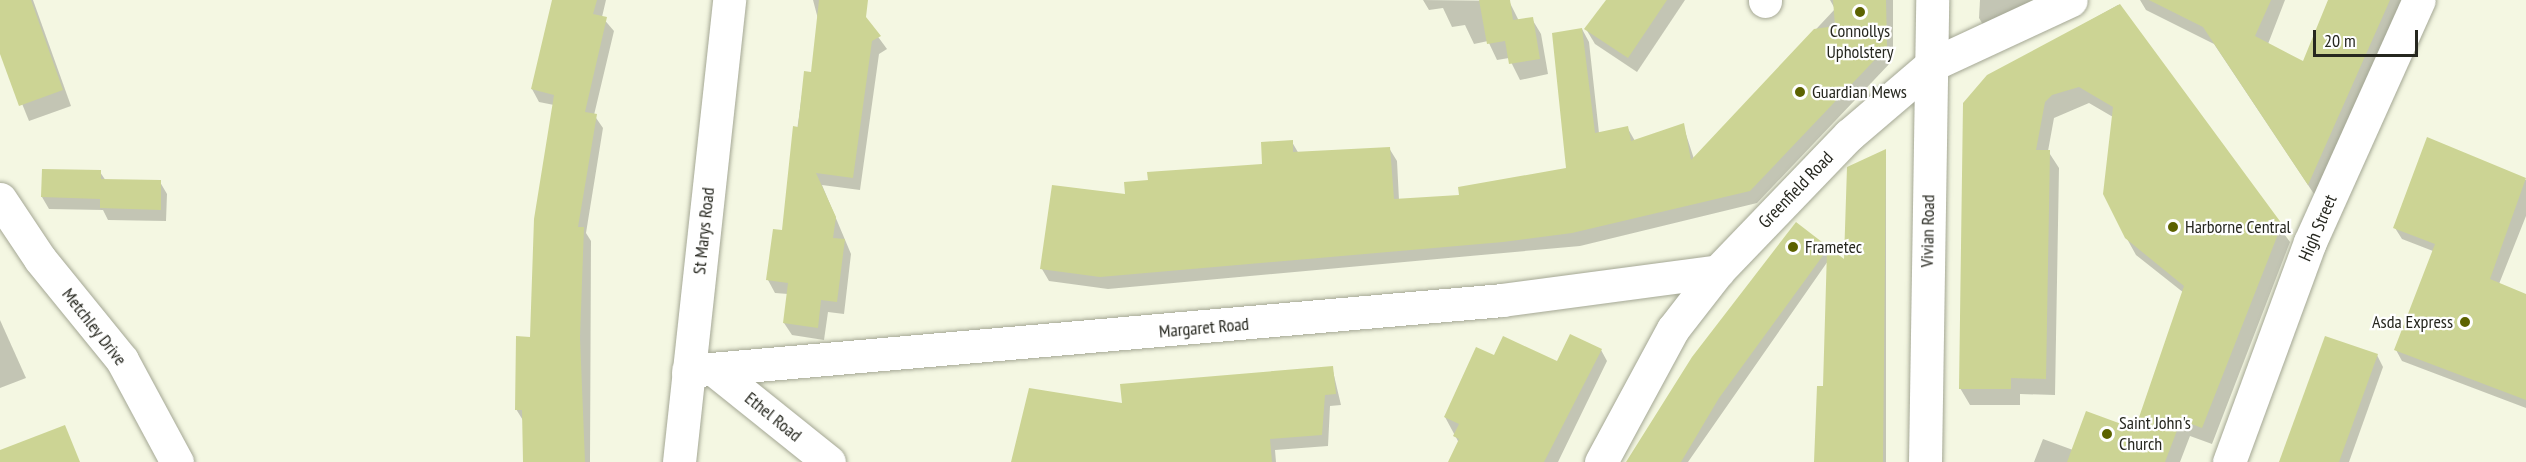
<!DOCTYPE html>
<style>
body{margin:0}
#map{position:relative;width:2526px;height:462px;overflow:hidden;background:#f4f7e2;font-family:"PT Sans Narrow",sans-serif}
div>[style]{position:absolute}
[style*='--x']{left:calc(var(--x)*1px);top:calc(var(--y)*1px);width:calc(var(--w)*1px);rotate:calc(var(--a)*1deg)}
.shadow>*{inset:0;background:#0003}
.building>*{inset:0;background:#ccd494}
.roads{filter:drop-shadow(0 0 2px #a4a794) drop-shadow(0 0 2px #a4a794)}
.street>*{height:33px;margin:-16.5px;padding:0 16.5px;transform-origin:16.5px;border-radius:16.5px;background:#fff}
.secondary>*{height:33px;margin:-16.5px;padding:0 16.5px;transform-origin:16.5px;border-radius:16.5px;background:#fff}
.dots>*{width:16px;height:16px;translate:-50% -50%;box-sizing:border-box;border:3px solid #fff;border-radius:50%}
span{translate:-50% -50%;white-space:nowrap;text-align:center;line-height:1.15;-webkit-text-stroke:4.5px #fff;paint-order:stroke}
.poi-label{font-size:18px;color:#26271f}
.left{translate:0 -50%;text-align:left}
.right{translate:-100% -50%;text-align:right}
.street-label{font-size:18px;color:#26271f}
.scale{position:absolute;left:2313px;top:30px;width:105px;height:27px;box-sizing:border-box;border:3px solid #26271f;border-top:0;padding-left:8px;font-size:18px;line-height:21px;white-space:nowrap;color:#26271f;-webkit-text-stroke:4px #fff;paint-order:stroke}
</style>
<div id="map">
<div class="shadow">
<i style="clip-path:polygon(0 0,33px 0,71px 106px,29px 121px,0 49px)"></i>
<i style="clip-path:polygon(554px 0,606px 0,602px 17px,614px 31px,594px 115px,603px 128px,586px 233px,591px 241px,590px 462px,525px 462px,524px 422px,516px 409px,531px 338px,554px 105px,539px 102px,532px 89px)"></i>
<i style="clip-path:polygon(813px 0,851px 0,887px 49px,879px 54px,860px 190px,822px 185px,851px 254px,844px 314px,828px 312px,824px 340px,792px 335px,784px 323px,788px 294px,775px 293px,768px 280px,783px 231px,805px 73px,813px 74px,818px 19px)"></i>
<i style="clip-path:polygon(1423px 0,1509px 1px,1519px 21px,1532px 19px,1541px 34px,1548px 74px,1520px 80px,1509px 58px,1497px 60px,1488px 41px,1474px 44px,1465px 25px,1452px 27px,1443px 8px,1429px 10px)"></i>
<i style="clip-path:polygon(1608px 0,1685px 0,1637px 72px,1595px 44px,1586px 29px)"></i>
<i style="clip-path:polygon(1830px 0,1893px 0,1893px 60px,1757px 203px,1580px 246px,1108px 289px,1049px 281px,1042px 269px,1126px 196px,1264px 166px,1292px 142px,1299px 154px,1389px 148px,1397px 161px,1399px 200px,1460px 196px,1568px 169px,1582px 29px,1589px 42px,1599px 133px,1627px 127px,1635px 141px,1683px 125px,1694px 159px,1835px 9px)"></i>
<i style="clip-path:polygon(1980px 0,2054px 0,1988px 33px,1979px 18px)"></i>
<i style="clip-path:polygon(2140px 0,2285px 0,2268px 44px,2303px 63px,2330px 0,2407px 0,2318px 200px,2214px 44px,2146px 10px)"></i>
<i style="clip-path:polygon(2118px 5px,2290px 242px,2212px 444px,2190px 436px,2180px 462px,2034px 462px,2043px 439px,2073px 450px,2136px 431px,2184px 293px,2136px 255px,2126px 237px,2113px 117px,2089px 103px,2054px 118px,2048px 151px,2059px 168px,2055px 395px,2020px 394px,2020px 405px,1970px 405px,1960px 388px,1988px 77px)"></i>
<i style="clip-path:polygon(2428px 139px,2526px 180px,2526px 216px,2499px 284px,2526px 296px,2526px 408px,2402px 361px,2396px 350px,2433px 251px,2402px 239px,2395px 228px)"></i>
<i style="clip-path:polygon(1886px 151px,1886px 462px,1815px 462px,1825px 387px,1828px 261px,1688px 462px,1630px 462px,1796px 224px,1845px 262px)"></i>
<i style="clip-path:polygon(43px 170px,100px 172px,106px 181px,160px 182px,167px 194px,166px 221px,108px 220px,103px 210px,49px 209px,42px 197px)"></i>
<i style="clip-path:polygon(0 320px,26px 378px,0 388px)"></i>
<i style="clip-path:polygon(1601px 350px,1607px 361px,1558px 462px,1450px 462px,1459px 443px,1445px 417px,1495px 357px,1558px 363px)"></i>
<i style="clip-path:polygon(2377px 355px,2383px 367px,2349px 462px,2281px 462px)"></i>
<i style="clip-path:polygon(1332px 367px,1341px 405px,1330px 406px,1328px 446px,1275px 450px,1276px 462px,1013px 462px,1124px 405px)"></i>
</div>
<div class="building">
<i style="clip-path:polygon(0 0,31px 0,63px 90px,19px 106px,0 54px)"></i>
<i style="clip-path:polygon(552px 0,597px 0,593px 14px,607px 17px,585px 112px,597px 114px,578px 227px,584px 227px,580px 337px,585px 462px,523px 462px,522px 410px,515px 410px,516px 336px,530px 337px,534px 219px,554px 95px,531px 89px)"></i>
<i style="clip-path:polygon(819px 0,868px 0,866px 17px,881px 36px,872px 41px,853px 178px,816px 173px,836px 217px,833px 238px,845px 239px,837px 302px,821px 300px,818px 328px,783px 323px,788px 283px,766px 280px,773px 229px,782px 230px,793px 126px,798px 127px,804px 71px,811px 72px)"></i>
<i style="clip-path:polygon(1479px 0,1510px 0,1513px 20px,1533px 17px,1540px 59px,1509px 64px,1505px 41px,1487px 44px)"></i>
<i style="clip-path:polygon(1606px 0,1667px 0,1628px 58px,1584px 29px)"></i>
<i style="clip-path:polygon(1833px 0,1886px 0,1887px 47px,1750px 191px,1572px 233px,1503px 242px,1100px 277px,1040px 269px,1052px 185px,1125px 194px,1124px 182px,1148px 180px,1147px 172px,1262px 164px,1261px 142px,1293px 140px,1293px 152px,1390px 147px,1394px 199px,1459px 195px,1458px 187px,1566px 168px,1552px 33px,1582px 28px,1595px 133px,1628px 126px,1631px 141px,1684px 123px,1691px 160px,1814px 29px,1835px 26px)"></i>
<i style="clip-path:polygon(2149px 0,2271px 0,2255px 36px,2303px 61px,2328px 0,2390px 0,2308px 185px,2203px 27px)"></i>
<i style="clip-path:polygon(2120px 4px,2282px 224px,2202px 428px,2181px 420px,2165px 462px,2067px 462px,2086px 411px,2135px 429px,2184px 286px,2125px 238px,2103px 194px,2113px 107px,2079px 87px,2052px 95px,2045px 102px,2036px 150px,2050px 150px,2046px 379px,2011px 378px,2011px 389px,1959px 389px,1963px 103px,1987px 75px)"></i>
<i style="clip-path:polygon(2427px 137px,2526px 178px,2490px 279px,2526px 294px,2526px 400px,2394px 350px,2435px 244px,2393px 228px)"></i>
<i style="clip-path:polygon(1886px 149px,1883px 462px,1814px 462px,1817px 386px,1823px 386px,1827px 250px,1719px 398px,1681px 462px,1626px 462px,1692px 357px,1796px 222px,1844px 259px,1847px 167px)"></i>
<i style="clip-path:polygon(42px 169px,101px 170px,101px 179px,161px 180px,161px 210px,100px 208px,100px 199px,41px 197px)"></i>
<i style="clip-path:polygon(1570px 334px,1602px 349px,1544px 462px,1448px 462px,1459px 439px,1453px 436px,1459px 424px,1444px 417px,1476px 347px,1494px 355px,1503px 336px,1557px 361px)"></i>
<i style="clip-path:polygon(2325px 336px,2378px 354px,2339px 462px,2279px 462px)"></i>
<i style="clip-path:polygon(1333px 366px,1336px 394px,1325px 395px,1322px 435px,1270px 439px,1272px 462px,1011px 462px,1029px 388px,1122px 403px,1120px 384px)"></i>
<i style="clip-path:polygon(65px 425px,80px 462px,0 462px,0 450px)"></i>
</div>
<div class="roads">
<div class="street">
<i style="--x:1765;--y:0;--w:1;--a:90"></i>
<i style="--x:0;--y:199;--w:72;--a:56.3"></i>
<i style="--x:40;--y:259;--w:130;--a:50.9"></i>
<i style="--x:122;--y:360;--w:116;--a:61.7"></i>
<i style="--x:688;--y:371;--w:817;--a:-4.98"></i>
<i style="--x:1502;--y:300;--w:218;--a:-7.6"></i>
<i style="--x:718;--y:373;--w:142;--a:38.7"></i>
<i style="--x:1601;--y:462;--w:151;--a:-61.6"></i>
<i style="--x:1673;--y:329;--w:73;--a:-52.2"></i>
<i style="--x:1718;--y:271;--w:189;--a:-46.1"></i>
<i style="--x:1849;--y:135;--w:108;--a:-40.5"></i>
<i style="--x:1931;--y:65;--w:154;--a:-24.9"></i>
<i style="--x:1925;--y:462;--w:462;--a:-89.1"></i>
</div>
<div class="secondary">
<i style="--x:679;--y:462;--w:465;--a:-83.8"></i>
<i style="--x:2229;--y:462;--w:234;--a:-69.8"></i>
<i style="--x:2310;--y:242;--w:265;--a:-65.8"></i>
</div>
</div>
<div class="dots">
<i style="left:1860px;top:12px;background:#5c6200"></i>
<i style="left:1800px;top:92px;background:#5c6200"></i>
<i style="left:2173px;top:227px;background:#5c6200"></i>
<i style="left:1793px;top:247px;background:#5c6200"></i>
<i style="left:2465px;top:322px;background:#5c6200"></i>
<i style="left:2107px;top:434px;background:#5c6200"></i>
</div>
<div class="poi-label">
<span style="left:1860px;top:42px">Connollys<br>Upholstery</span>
<span class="left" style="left:1812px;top:92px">Guardian Mews</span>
<span class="left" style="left:2185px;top:227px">Harborne Central</span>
<span class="left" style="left:1805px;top:247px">Frametec</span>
<span class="right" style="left:2453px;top:322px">Asda Express</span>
<span class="left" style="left:2119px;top:434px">Saint John's<br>Church</span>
</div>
<div class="street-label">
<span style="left:1796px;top:190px;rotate:-46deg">Greenfield Road</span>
<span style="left:2318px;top:228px;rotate:-67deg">High Street</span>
<span style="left:704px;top:231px;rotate:-84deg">St Marys Road</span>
<span style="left:1928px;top:231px;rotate:-89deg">Vivian Road</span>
<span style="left:94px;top:327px;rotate:52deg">Metchley Drive</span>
<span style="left:1204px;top:328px;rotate:-5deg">Margaret Road</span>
<span style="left:773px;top:417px;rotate:39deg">Ethel Road</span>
</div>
<div class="scale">20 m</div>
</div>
